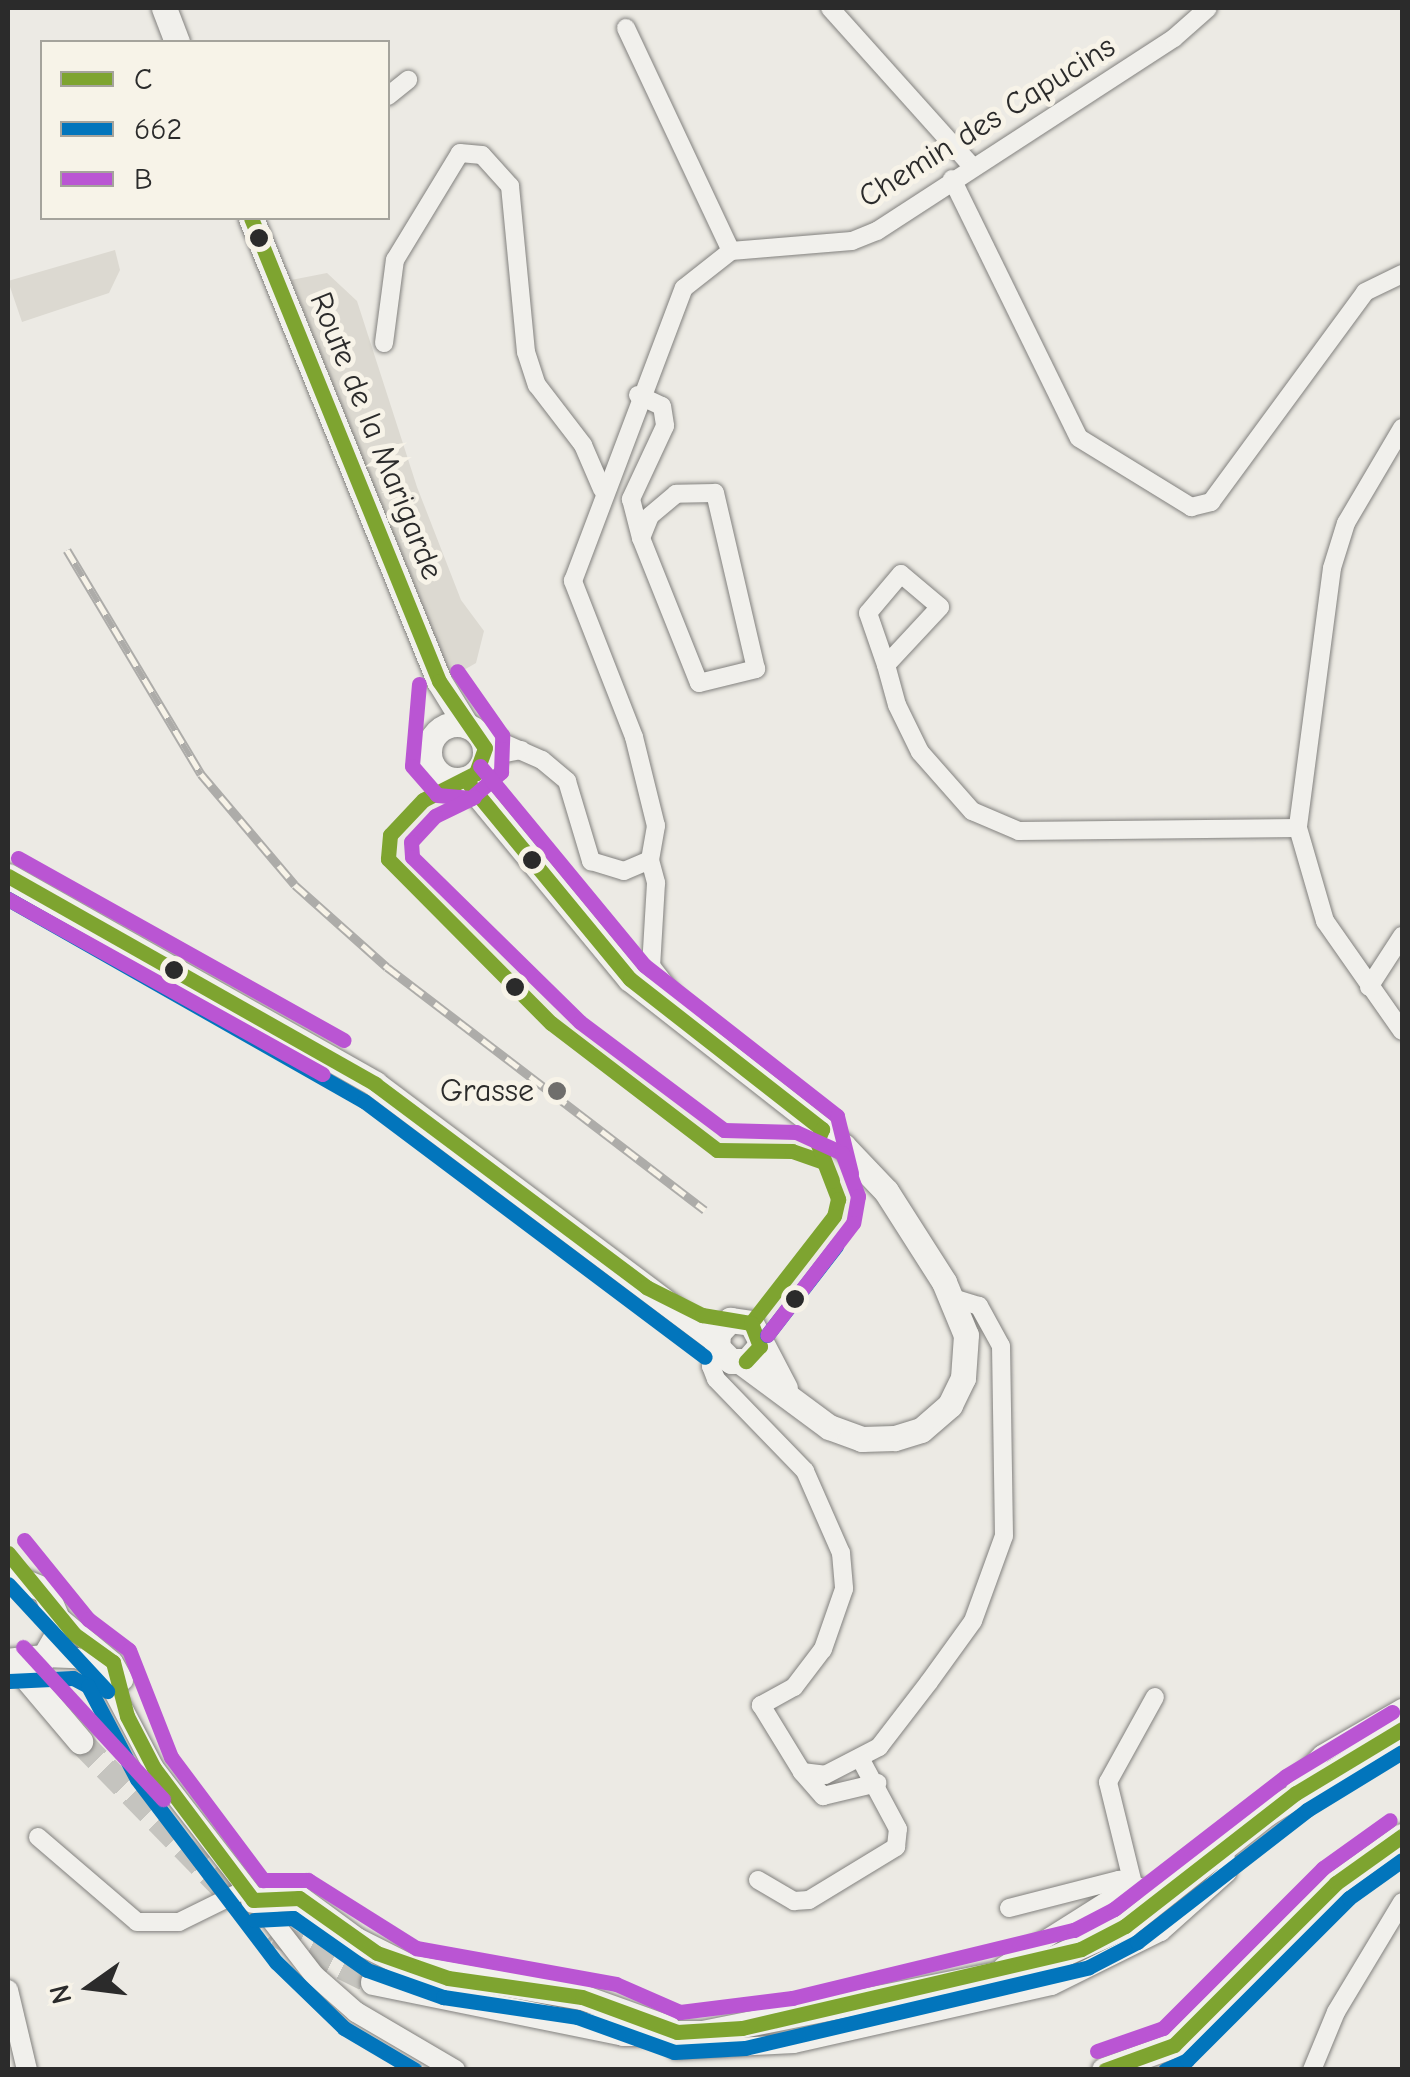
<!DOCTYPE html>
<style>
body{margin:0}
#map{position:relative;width:1410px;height:2077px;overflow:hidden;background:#eceae4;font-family:"Comic Neue",sans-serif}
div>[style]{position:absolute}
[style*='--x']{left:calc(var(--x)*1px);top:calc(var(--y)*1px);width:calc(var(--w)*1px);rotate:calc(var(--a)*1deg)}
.green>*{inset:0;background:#dcd9d1}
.secondary-tunnel>*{height:25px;margin-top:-12.5px;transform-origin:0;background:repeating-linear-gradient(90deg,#c5c4bf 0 25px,transparent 0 37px)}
.roads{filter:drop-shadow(0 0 2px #82817e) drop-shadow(0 0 2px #82817e)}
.minor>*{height:18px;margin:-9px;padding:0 9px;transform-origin:9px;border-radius:9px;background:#f1f0ec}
.tertiary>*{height:20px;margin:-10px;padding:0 10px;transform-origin:10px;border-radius:10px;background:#f1f0ec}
.secondary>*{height:25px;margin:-12.5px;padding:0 12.5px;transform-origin:12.5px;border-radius:12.5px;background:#f1f0ec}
.secondary>.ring{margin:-12.5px;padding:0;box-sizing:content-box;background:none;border:25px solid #f1f0ec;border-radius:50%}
.rail>*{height:9px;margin-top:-4.5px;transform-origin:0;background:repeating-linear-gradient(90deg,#f7f3e8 0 15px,#adaca9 0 30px);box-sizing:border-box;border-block:2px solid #adaca9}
.bus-1>*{height:15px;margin:-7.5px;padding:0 7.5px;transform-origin:7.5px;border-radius:7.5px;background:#7ea430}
.bus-2>*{height:15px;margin:-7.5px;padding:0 7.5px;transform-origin:7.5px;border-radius:7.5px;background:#0275bc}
.bus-3>*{height:15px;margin:-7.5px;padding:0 7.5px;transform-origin:7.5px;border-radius:7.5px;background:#ba55d3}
.dots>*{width:28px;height:28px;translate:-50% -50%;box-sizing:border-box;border:5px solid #f7f3e8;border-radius:50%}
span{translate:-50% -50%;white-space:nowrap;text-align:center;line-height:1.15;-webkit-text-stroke:10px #f7f3e8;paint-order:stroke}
.street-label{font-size:32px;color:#2b2b2b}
.poi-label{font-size:32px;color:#2b2b2b}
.right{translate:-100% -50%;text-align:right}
.frame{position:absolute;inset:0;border:10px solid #2b2b2b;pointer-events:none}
.legend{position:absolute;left:40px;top:40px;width:350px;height:180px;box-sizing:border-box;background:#f7f3e8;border:2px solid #a5a39c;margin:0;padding:12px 18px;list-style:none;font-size:30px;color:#2b2b2b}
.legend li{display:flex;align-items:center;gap:20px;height:50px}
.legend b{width:50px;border:2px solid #a5a39c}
.north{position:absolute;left:40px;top:1937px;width:100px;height:100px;-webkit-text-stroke:8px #f7f3e8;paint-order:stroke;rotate:256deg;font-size:28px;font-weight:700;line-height:40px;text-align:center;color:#2b2b2b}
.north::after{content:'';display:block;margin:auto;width:35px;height:45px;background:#2b2b2b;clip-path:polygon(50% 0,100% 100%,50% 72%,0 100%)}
</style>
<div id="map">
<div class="green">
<i style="clip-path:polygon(115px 250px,120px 270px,109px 293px,22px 322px,8px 281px)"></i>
<i style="clip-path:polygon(327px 273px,357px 301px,417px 487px,461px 600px,484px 631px,476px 663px,450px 678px,291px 280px)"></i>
</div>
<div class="secondary-tunnel">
<i style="--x:80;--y:1741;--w:235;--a:45.7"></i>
<i style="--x:244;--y:1909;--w:41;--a:38"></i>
<i style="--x:276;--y:1934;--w:108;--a:26.3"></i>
</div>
<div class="roads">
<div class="minor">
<i style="--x:830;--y:8;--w:211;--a:48.1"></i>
<i style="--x:626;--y:28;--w:246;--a:64.8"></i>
<i style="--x:388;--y:96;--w:26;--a:-39"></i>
<i style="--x:952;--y:179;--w:288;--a:63.9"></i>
<i style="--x:1079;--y:438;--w:132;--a:31.6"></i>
<i style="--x:1191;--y:507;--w:21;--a:-14"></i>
<i style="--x:1211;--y:502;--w:260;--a:-53.7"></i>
<i style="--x:1365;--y:292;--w:41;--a:-25.9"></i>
<i style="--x:384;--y:343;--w:84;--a:-82.5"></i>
<i style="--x:395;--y:260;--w:125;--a:-58.7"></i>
<i style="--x:460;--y:153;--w:22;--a:5"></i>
<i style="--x:482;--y:155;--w:42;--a:47.9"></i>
<i style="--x:510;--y:186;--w:167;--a:84.5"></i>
<i style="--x:526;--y:352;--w:35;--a:72"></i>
<i style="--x:537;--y:385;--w:76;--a:52.5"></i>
<i style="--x:583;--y:445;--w:48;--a:66.6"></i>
<i style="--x:638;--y:395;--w:26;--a:25"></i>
<i style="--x:662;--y:406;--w:20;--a:81"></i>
<i style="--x:665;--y:426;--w:81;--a:115"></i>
<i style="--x:631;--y:499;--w:40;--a:75.6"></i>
<i style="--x:641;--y:538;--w:156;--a:68.2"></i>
<i style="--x:699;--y:683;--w:59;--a:-13.8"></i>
<i style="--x:756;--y:669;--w:181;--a:-103.1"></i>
<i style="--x:715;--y:493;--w:39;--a:179"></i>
<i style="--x:676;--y:494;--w:34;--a:140"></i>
<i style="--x:650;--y:516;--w:24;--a:112"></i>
<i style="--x:1402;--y:428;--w:110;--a:120.5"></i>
<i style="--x:1346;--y:523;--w:47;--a:107.3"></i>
<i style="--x:1332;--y:568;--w:262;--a:97.5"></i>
<i style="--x:1298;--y:828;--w:97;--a:73.8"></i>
<i style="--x:1325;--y:921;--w:134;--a:55"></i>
<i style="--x:886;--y:665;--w:55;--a:-109.1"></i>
<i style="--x:868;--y:613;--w:51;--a:-49.8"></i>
<i style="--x:901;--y:574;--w:51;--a:40.2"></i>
<i style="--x:940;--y:607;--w:79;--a:133"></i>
<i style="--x:886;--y:665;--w:41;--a:74.6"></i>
<i style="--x:897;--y:705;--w:52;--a:63.9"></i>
<i style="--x:920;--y:752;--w:79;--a:48.6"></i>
<i style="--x:972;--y:811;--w:51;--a:23.1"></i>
<i style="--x:1019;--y:831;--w:279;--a:-0.6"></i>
<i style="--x:476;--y:731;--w:72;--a:23.7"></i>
<i style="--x:542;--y:760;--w:33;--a:40"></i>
<i style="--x:567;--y:781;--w:84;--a:73.3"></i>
<i style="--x:591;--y:861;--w:34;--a:17"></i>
<i style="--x:624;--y:871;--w:28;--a:-23"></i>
<i style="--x:650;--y:860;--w:35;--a:-80"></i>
<i style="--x:656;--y:826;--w:92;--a:-103.9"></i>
<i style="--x:634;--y:737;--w:168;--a:-111.4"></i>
<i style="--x:573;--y:581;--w:313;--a:-69.3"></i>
<i style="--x:684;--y:288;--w:60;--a:-38.2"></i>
<i style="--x:731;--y:251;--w:121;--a:-4.7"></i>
<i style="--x:852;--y:241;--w:27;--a:-22"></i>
<i style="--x:877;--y:231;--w:354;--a:-33"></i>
<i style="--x:1174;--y:38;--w:45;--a:-41.4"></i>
<i style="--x:485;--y:757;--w:37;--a:-11"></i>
<i style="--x:650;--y:860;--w:24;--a:75"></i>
<i style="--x:656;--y:883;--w:83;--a:93.4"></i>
<i style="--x:651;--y:966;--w:67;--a:52.3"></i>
<i style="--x:1369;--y:987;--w:61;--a:-57.1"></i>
<i style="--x:719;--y:1350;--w:18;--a:117"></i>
<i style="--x:711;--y:1366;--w:14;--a:69"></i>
<i style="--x:716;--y:1379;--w:128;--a:45.9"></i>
<i style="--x:805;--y:1471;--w:90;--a:66.3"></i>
<i style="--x:841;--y:1553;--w:36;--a:85"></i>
<i style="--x:844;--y:1589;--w:64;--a:109.3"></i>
<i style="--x:823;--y:1649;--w:48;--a:127.3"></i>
<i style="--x:794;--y:1687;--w:38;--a:151"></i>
<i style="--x:761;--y:1705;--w:79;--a:58.5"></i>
<i style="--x:802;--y:1772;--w:23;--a:7"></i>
<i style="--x:825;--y:1775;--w:61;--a:-27.4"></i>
<i style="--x:879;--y:1747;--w:82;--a:-52.4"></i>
<i style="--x:929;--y:1682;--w:75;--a:-54.2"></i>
<i style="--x:973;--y:1621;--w:90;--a:-70"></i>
<i style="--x:1004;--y:1536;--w:190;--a:-90.9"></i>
<i style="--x:1001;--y:1346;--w:46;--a:-118.8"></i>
<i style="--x:979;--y:1306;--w:27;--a:-163"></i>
<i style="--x:802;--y:1772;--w:32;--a:49"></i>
<i style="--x:823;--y:1796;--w:56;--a:-13.5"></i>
<i style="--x:1296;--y:1793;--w:12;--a:-95"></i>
<i style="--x:1295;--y:1781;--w:38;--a:-45"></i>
<i style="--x:1322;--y:1754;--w:92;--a:-29.9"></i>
<i style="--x:38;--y:1837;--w:130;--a:40.6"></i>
<i style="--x:137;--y:1922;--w:42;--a:0"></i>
<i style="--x:179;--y:1922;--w:72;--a:-26.2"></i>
<i style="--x:758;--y:1880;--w:42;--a:30.3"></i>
<i style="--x:794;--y:1901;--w:15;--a:-4"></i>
<i style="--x:809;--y:1900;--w:102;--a:-31.3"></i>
<i style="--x:896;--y:1847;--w:18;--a:-84"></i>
<i style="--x:898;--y:1829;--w:76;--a:-118.2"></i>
<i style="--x:1133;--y:1884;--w:105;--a:-103.8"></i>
<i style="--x:1108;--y:1782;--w:97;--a:-61.1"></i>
<i style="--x:1009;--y:1908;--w:114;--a:-14.3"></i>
<i style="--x:1119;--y:1880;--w:51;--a:18.4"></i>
<i style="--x:1003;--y:1966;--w:154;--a:-32.2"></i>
<i style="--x:676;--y:2050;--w:118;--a:-2.9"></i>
<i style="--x:794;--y:2044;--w:264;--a:-12.7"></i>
<i style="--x:1052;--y:1986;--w:122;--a:-26.4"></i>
<i style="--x:1161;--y:1932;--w:89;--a:-41.8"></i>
<i style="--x:1227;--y:1873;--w:25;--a:-95"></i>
<i style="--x:1312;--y:2070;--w:63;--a:-67.5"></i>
<i style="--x:1336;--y:2012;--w:128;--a:-59"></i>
</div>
<div class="tertiary">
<i style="--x:61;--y:1619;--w:67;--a:39.6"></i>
<i style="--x:113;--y:1662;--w:21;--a:61"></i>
<i style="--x:44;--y:1657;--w:33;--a:2"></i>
<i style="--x:77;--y:1658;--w:29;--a:27"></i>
<i style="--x:103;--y:1671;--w:110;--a:62.3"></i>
<i style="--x:154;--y:1768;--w:263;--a:52.3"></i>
<i style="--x:315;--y:1976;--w:55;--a:41.3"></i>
<i style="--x:356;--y:2012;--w:115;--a:30.4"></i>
<i style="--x:8;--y:1990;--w:82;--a:76.6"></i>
</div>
<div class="secondary">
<i style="--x:164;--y:8;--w:36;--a:69"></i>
<i style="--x:251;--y:218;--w:500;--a:67.9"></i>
<i style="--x:439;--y:681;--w:52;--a:58.5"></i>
<i class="ring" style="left:429px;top:724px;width:31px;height:31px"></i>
<i style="--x:465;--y:779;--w:259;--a:50.5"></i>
<i style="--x:630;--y:979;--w:271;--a:38.1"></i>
<i style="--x:843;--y:1146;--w:62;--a:46.3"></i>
<i style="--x:886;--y:1191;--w:108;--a:57.5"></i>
<i style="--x:944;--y:1282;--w:57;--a:67.5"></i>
<i style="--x:966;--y:1335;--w:43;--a:94"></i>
<i style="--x:963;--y:1378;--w:30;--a:116"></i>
<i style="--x:950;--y:1405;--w:38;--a:139"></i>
<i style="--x:921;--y:1430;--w:28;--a:163"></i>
<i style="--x:894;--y:1438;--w:32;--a:178"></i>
<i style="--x:862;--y:1439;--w:35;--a:-160"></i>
<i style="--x:829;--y:1427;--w:109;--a:-143.5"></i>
<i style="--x:8;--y:876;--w:422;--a:29.5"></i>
<i style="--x:375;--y:1084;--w:428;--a:36.9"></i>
<i style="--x:760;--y:1346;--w:20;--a:131"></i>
<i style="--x:747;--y:1361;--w:16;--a:180"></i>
<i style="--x:731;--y:1361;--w:20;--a:-135"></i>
<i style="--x:717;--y:1347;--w:14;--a:-86"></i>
<i style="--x:718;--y:1333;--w:18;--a:-47"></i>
<i style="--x:730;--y:1320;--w:21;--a:8"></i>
<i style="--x:751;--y:1323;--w:73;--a:62.4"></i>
<i style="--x:8;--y:1575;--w:40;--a:22"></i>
<i style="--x:45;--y:1590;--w:41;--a:67.2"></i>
<i style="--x:61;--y:1628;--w:34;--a:120"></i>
<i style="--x:44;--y:1657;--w:36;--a:174"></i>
<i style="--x:13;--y:1662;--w:104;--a:49.7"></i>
<i style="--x:253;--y:1900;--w:46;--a:-2.5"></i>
<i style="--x:299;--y:1898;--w:71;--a:36.4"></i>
<i style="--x:356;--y:1940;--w:60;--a:26.6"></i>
<i style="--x:410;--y:1967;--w:175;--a:9.9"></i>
<i style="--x:582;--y:1997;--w:91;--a:19.8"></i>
<i style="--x:373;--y:1982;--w:255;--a:11.5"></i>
<i style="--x:623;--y:2033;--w:79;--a:0"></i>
<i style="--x:702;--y:2033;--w:341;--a:-11.3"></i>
<i style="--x:1036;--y:1966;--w:98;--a:-24.2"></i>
<i style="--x:1125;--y:1926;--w:181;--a:-38.5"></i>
<i style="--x:1267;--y:1813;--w:159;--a:-31.9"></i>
<i style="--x:1104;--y:2070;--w:74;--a:-19.7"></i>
<i style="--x:1174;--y:2045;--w:229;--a:-45"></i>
<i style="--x:1336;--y:1883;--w:81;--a:-35.5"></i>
</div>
</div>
<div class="rail">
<i style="--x:67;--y:550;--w:261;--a:59.1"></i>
<i style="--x:201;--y:774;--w:145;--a:49.7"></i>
<i style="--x:295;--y:885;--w:123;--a:41.7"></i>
<i style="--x:387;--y:967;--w:400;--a:37.4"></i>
</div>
<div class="bus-1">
<i style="--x:251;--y:218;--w:500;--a:67.9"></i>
<i style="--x:439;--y:681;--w:81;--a:55.5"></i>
<i style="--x:485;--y:748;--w:27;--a:110"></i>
<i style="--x:476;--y:773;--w:59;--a:153"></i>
<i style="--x:423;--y:800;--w:48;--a:133.3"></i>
<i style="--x:390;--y:835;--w:24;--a:95"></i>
<i style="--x:388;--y:859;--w:231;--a:45.2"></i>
<i style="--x:551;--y:1023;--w:209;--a:37.4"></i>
<i style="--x:717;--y:1150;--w:75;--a:0.8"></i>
<i style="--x:792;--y:1151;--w:34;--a:19"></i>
<i style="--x:824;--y:1162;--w:40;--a:69"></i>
<i style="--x:838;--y:1199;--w:17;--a:103"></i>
<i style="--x:834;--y:1216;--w:135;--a:127.8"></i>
<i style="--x:465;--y:779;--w:259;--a:50.5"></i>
<i style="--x:630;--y:979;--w:244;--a:38"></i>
<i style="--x:822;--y:1129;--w:14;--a:111"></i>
<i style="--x:817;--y:1142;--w:41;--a:68.5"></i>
<i style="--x:8;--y:876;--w:422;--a:29.5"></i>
<i style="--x:375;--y:1084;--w:339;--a:36.8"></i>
<i style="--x:646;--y:1287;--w:63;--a:26.6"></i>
<i style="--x:702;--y:1315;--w:50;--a:9.3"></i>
<i style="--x:751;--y:1323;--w:25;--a:69"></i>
<i style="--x:760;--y:1346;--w:21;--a:133"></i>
<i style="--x:8;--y:1553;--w:104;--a:50.8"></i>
<i style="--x:74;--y:1634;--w:48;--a:35.7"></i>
<i style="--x:113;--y:1662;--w:56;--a:75.5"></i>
<i style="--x:127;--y:1716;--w:59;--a:62.6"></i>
<i style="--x:154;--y:1768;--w:165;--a:53.1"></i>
<i style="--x:253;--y:1900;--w:46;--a:-2.5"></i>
<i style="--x:299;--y:1898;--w:95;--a:35.2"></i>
<i style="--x:377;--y:1953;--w:75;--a:19.4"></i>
<i style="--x:448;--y:1978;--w:135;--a:8.1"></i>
<i style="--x:582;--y:1997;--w:101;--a:20.2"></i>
<i style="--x:677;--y:2032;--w:65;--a:-3.5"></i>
<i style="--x:742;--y:2028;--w:348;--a:-13.1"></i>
<i style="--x:1081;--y:1949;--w:50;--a:-27.6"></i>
<i style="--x:1125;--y:1926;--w:217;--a:-37.9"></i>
<i style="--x:1296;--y:1793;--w:124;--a:-31.1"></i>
<i style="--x:1105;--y:2070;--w:73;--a:-19.9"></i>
<i style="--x:1174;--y:2045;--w:229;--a:-45"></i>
<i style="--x:1336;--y:1883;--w:81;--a:-35.5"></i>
</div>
<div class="bus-2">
<i style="--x:8;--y:899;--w:409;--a:29.6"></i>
<i style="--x:364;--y:1101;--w:426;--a:36.9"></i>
<i style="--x:767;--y:1335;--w:113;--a:-52.2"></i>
<i style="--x:8;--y:1584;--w:146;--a:47.2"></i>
<i style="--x:9;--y:1681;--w:64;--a:-2.7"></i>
<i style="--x:73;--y:1678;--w:17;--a:28"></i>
<i style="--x:88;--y:1686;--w:105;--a:62.2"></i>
<i style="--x:137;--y:1779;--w:230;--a:52.8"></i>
<i style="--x:276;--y:1962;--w:95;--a:44.1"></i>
<i style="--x:344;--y:2028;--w:82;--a:30.6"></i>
<i style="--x:254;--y:1920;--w:39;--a:-3"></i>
<i style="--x:293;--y:1918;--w:90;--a:35.1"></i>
<i style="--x:367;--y:1970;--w:81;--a:19.6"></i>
<i style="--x:443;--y:1997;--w:135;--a:8.5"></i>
<i style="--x:577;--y:2017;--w:103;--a:19.8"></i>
<i style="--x:674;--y:2052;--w:71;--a:-3.2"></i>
<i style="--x:745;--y:2048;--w:353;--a:-13.2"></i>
<i style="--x:1089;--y:1967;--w:54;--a:-27.5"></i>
<i style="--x:1137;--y:1942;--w:215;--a:-37.8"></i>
<i style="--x:1307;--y:1810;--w:111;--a:-31.4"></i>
<i style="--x:1165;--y:2070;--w:24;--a:-24"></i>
<i style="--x:1187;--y:2060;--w:229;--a:-45"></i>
<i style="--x:1349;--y:1898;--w:65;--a:-35.6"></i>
</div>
<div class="bus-3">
<i style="--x:419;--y:684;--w:82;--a:94.9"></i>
<i style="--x:412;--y:766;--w:38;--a:49"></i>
<i style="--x:437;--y:795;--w:34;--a:5"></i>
<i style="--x:471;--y:798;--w:40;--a:-41"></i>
<i style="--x:501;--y:772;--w:37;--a:-88"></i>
<i style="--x:502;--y:735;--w:78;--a:-125.1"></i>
<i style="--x:480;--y:766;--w:258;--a:50.5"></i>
<i style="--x:644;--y:965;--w:245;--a:38"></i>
<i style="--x:837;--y:1116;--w:59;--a:76.2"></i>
<i style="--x:474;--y:797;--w:43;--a:154"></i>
<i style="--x:435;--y:816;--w:35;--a:133"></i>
<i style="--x:411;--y:842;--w:15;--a:86"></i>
<i style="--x:412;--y:857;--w:235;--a:44.5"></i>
<i style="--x:580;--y:1022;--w:180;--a:36.9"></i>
<i style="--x:724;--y:1130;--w:72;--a:1.6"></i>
<i style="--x:796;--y:1132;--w:51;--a:24.5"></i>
<i style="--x:842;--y:1153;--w:46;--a:69.6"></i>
<i style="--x:858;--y:1196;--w:27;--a:100"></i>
<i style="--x:853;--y:1223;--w:141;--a:127.5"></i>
<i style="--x:18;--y:858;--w:373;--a:29.2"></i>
<i style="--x:8;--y:899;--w:360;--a:29.1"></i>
<i style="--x:24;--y:1540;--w:102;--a:51"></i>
<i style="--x:88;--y:1619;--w:51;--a:37.1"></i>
<i style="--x:129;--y:1650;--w:115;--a:68.6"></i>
<i style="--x:171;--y:1757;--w:154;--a:53.2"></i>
<i style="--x:263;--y:1880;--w:45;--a:0"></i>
<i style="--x:308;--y:1880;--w:128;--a:32.2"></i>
<i style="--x:416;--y:1948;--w:203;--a:10.2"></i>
<i style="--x:616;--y:1984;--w:70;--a:23.6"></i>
<i style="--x:680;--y:2012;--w:113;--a:-7.1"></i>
<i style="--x:792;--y:1998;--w:290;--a:-13.6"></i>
<i style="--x:1074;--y:1930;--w:45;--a:-27.7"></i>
<i style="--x:1114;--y:1909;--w:217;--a:-37.7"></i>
<i style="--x:1286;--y:1776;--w:124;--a:-31.1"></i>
<i style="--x:23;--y:1647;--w:207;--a:47.4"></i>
<i style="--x:1097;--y:2051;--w:70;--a:-19.2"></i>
<i style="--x:1163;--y:2028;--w:226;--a:-45"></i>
<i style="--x:1323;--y:1868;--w:82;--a:-35.6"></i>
</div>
<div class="dots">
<i style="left:259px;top:238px;background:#2b2b2b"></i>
<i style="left:532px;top:860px;background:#2b2b2b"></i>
<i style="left:174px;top:970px;background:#2b2b2b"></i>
<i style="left:515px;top:987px;background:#2b2b2b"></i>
<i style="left:557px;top:1091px;background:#6f6e6c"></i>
<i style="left:795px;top:1299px;background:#2b2b2b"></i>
</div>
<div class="street-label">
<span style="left:987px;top:122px;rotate:-32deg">Chemin des Capucins</span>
<span style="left:376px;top:436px;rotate:68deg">Route de la Marigarde</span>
</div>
<div class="poi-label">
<span class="right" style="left:534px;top:1091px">Grasse</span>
</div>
<div class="frame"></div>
<ul class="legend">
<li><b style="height:12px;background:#7ea430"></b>C</li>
<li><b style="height:12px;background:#0275bc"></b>662</li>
<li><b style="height:12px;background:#ba55d3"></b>B</li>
</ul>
<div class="north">N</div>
</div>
